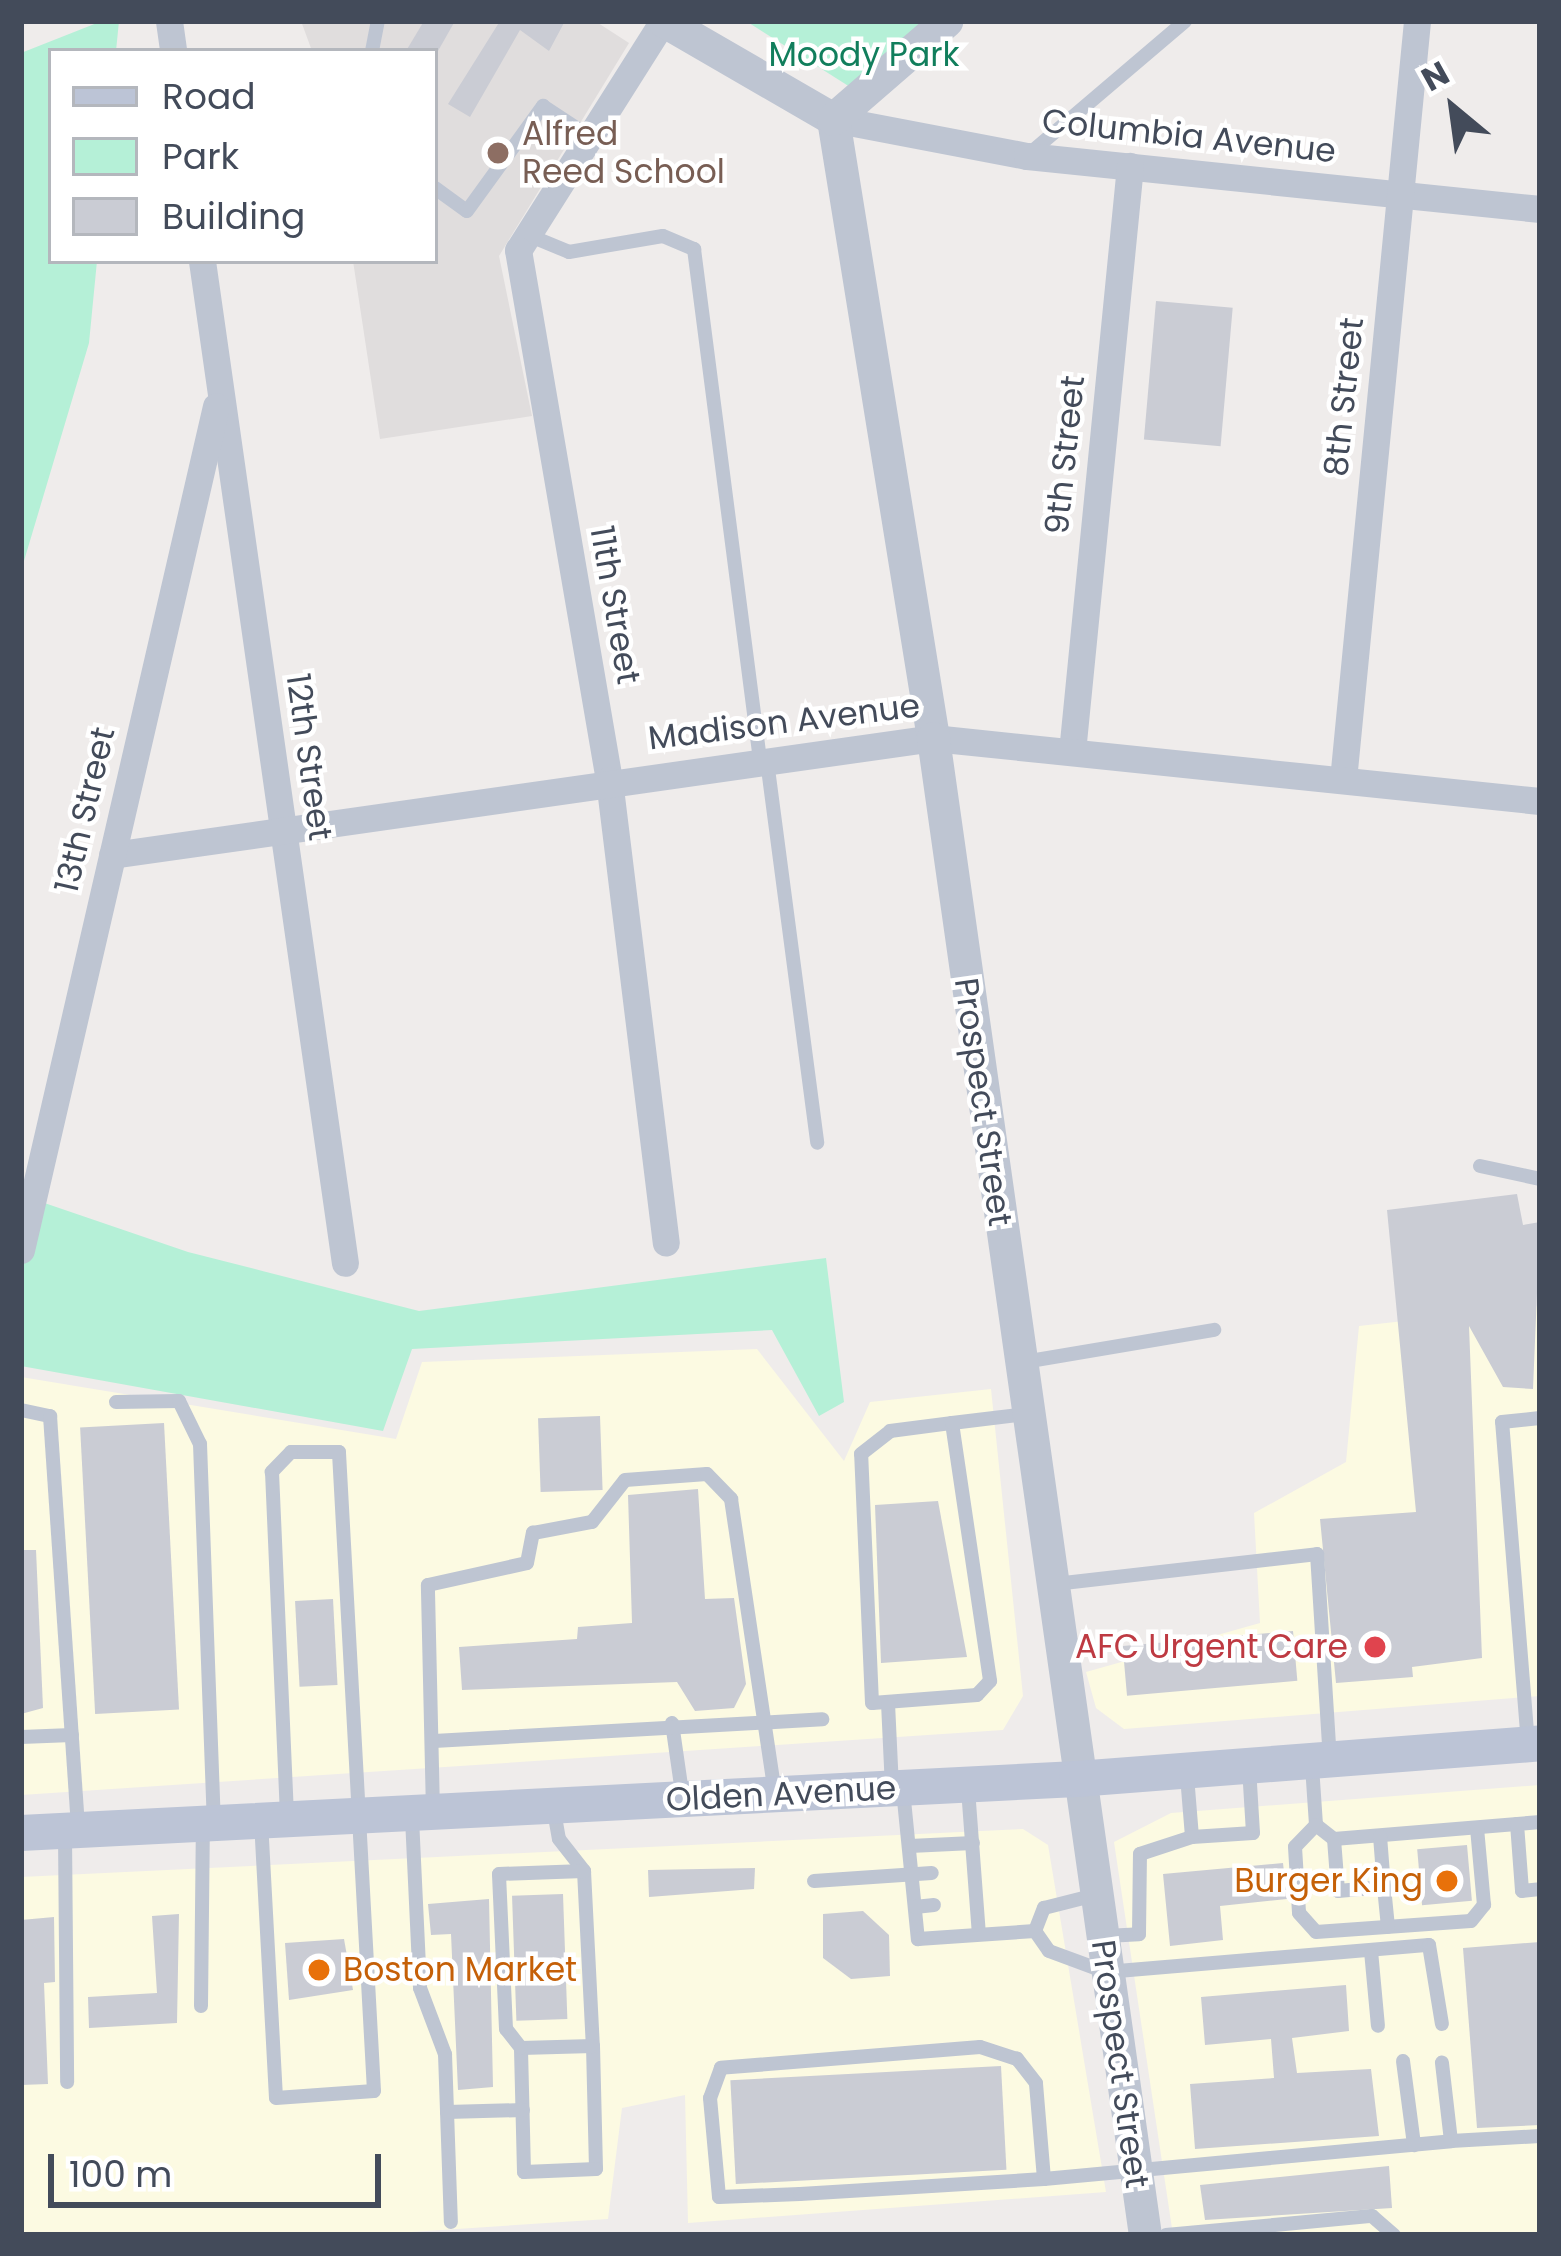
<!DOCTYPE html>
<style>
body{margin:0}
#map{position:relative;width:1561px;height:2256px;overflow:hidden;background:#efeceb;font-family:Poppins,sans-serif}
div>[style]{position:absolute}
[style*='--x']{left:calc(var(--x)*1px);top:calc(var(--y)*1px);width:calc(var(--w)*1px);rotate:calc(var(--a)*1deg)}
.commercial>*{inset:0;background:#fcfae2}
.education>*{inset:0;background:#e0dddd}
.green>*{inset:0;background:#b5f0d7}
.building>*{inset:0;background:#caccd4;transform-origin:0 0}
.service>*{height:14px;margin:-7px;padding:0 7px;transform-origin:7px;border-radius:7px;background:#bec5d2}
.minor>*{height:27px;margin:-13.5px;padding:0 13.5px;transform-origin:13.5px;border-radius:13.5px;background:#bec5d2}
.tertiary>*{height:33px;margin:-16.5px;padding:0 16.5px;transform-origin:16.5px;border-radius:16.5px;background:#bec5d2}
.secondary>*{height:36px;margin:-18px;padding:0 18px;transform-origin:18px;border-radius:18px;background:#bcc4d6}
.dots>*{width:33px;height:33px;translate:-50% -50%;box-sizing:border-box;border:6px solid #fff;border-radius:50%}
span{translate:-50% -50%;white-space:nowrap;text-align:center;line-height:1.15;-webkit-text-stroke:9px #fff;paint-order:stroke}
.park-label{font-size:33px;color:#117e5c}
.education-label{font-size:33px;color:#785e54}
.left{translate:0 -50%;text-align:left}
.street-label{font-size:33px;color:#434b5a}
.health-label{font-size:33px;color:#be3a42}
.right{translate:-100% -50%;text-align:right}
.food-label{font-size:33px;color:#c56008}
.frame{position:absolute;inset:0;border:24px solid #434b5a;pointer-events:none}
.legend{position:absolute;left:48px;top:48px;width:390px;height:216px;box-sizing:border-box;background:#fff;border:3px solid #b4b7bd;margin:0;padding:15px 21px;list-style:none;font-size:36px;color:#434b5a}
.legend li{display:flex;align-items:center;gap:24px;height:60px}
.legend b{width:60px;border:3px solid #b4b7bd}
.north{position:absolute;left:1393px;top:48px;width:120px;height:120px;-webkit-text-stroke:9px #fff;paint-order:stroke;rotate:331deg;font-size:33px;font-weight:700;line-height:48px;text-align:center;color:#434b5a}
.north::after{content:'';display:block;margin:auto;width:42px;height:54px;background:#434b5a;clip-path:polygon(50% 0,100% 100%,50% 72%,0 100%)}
.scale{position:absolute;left:48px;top:2154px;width:333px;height:54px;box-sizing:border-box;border:6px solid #434b5a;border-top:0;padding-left:15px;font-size:36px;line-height:42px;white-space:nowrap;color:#434b5a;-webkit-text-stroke:9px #fff;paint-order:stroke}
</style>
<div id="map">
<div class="commercial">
<i style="clip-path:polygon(1540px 1306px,1540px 1696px,1124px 1729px,1096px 1708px,1086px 1672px,1260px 1623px,1254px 1513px,1346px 1462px,1359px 1326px)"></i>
<i style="clip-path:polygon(757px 1349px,844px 1461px,870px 1402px,991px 1389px,1023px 1696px,1003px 1730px,21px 1795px,21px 1377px,396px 1439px,422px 1362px)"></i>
<i style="clip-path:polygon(1540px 1785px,1540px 2235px,1173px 2235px,1114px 1842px,1171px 1813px)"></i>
<i style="clip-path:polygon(1023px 1829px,1048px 1845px,1106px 2192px,688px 2223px,685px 2095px,622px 2108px,608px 2219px,366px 2235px,21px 2235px,21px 1877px)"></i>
</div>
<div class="education">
<i style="clip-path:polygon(301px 21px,595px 21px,629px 43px,499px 256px,532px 416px,380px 439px,353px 261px,435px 261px,435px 51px,312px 51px)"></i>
</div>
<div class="green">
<i style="clip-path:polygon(102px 21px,119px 21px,116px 51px,51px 51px,51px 261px,97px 261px,89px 343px,21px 571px,21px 53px)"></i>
<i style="clip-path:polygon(746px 21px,954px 21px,869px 99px)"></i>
<i style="clip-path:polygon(21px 1195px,188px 1252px,419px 1311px,826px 1258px,844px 1402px,819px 1416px,772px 1330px,412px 1349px,383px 1431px,21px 1366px)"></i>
</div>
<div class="building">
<i style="clip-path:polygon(424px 21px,455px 21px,438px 51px,406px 51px)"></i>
<i style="clip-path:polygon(500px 21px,565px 21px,549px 51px,520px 30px,470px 117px,448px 104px)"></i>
<i style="left:1156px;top:301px;width:77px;height:139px;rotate:5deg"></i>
<i style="clip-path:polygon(1517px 1194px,1523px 1225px,1540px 1222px,1533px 1389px,1503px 1387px,1469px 1326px,1482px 1658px,1412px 1667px,1413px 1677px,1336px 1683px,1320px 1519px,1416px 1512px,1387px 1210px)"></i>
<i style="left:600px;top:1416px;width:74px;height:62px;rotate:88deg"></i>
<i style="left:164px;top:1423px;width:287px;height:84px;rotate:87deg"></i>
<i style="clip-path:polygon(698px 1489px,705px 1599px,734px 1598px,746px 1684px,734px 1708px,695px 1711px,677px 1682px,462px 1690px,459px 1647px,577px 1639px,578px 1627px,632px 1623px,628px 1495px)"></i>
<i style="clip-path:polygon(938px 1501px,967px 1657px,881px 1663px,875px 1505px)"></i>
<i style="clip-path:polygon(21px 1550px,36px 1550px,43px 1708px,21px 1714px)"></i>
<i style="left:333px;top:1599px;width:86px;height:38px;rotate:87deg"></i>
<i style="left:1293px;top:1631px;width:50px;height:171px;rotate:85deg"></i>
<i style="left:1467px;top:1845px;width:56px;height:50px;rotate:85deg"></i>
<i style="clip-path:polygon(1283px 1863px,1287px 1899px,1220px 1906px,1223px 1940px,1170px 1946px,1163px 1874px)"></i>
<i style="clip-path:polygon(755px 1868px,754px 1889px,649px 1897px,648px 1870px)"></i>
<i style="left:563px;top:1894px;width:125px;height:51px;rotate:88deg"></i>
<i style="clip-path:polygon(489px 1899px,493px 2087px,458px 2090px,451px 1934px,431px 1935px,428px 1904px)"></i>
<i style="clip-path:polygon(863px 1911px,889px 1935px,890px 1976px,851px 1979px,823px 1958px,823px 1914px)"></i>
<i style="clip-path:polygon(179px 1914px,177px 2023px,89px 2028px,88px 1997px,157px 1993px,152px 1916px)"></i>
<i style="clip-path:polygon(54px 1917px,55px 1982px,44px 1983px,48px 2084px,21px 2085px,21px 1920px)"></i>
<i style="clip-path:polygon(344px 1939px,353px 1990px,289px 2000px,285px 1943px)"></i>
<i style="clip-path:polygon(1540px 1942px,1540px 2125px,1477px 2128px,1463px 1948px)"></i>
<i style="clip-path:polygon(1346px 1985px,1349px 2031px,1292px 2038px,1297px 2073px,1371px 2069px,1379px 2136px,1195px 2149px,1190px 2084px,1274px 2078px,1271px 2039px,1205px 2045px,1201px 1997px)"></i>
<i style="left:1001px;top:2066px;width:104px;height:271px;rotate:87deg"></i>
<i style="clip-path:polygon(1389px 2166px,1392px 2208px,1205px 2220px,1200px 2185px)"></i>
</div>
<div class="service">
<i style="--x:372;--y:51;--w:31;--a:-79"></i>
<i style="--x:1029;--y:154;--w:205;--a:-40.4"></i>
<i style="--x:435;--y:188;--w:39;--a:36"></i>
<i style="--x:467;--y:211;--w:130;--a:-54.1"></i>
<i style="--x:543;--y:106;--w:56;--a:33.4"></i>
<i style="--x:528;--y:235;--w:44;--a:22.5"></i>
<i style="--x:569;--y:252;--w:95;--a:-9.7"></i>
<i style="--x:663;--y:236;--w:34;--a:23"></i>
<i style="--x:694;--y:249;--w:515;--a:82.64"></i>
<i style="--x:767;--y:761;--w:385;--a:82.5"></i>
<i style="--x:1480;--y:1166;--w:61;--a:12.2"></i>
<i style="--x:1024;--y:1362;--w:193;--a:-9.6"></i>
<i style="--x:116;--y:1402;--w:63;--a:-0.9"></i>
<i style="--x:179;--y:1401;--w:48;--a:64"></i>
<i style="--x:200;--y:1444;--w:377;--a:87.9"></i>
<i style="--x:21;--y:1410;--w:30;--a:12"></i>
<i style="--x:50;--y:1416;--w:415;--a:86.1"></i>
<i style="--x:952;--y:1423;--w:261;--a:81.6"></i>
<i style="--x:990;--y:1681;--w:19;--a:133"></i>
<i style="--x:977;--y:1695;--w:105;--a:175.6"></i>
<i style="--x:872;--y:1703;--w:249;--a:-92.5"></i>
<i style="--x:861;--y:1454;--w:37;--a:-38"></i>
<i style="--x:890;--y:1431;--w:63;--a:-7.4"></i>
<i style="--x:952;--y:1423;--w:75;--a:-6.9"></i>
<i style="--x:1055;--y:1584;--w:264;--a:-6.5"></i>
<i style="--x:1317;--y:1554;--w:205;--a:86.4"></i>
<i style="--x:888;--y:1703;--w:85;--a:87.3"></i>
<i style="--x:672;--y:1723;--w:77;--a:81.8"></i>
<i style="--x:21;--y:1737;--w:51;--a:-2.2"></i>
<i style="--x:434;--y:1741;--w:389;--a:-3.2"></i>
<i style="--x:1528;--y:1744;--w:323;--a:-94.6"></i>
<i style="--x:1502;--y:1422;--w:38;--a:-6"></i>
<i style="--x:1312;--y:1766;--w:59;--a:86.1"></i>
<i style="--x:1316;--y:1825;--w:23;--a:38"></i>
<i style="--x:1334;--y:1839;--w:207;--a:-4.7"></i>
<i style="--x:1187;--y:1776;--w:61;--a:85.3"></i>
<i style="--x:1192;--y:1837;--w:61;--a:-3.8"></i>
<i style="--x:1253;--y:1833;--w:65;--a:-93.5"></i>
<i style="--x:968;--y:1789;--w:145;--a:85.7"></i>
<i style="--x:903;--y:1790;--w:150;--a:84.3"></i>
<i style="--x:918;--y:1939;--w:117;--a:-3.9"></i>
<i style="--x:1035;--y:1931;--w:24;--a:55"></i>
<i style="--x:1049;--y:1951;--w:61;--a:20.2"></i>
<i style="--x:1106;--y:1972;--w:324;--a:-4.8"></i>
<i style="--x:1429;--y:1945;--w:80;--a:80.7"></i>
<i style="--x:554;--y:1811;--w:28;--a:80"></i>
<i style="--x:559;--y:1839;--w:41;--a:52"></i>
<i style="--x:584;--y:1871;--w:175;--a:87.1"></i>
<i style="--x:593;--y:2046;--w:123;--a:88.6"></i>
<i style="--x:596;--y:2169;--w:72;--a:177.6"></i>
<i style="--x:524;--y:2172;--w:124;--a:-91.4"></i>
<i style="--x:521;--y:2048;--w:72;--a:-1.6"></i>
<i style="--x:433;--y:1812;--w:227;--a:-91.3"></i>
<i style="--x:428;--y:1585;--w:101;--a:-12.5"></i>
<i style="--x:527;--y:1563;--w:31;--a:-79"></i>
<i style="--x:533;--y:1533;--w:60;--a:-10.6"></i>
<i style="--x:592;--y:1522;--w:53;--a:-51.8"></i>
<i style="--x:625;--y:1480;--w:82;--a:-4.2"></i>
<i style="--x:707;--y:1474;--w:35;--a:46"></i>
<i style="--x:731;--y:1499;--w:298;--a:81.5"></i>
<i style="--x:412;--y:1818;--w:170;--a:87.3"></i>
<i style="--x:420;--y:1988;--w:71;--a:69.3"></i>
<i style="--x:445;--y:2054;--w:168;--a:88"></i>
<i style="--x:261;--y:1821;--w:277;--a:86.9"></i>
<i style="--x:276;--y:2098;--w:98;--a:-4.1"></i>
<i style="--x:374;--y:2091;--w:640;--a:-93.14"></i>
<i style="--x:339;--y:1452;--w:48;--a:180"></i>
<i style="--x:291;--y:1452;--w:28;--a:134"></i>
<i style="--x:272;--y:1472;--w:347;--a:87.5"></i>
<i style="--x:1517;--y:1824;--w:67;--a:85.7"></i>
<i style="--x:1522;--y:1891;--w:18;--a:-6"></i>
<i style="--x:1316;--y:1825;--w:30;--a:134"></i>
<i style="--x:1295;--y:1847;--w:66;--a:86.5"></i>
<i style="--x:1299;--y:1913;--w:25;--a:48"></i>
<i style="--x:1316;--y:1932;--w:155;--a:-4.1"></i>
<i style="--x:1471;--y:1921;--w:21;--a:-51"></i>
<i style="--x:1484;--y:1905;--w:77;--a:-95.2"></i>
<i style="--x:65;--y:1835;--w:247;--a:89.5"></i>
<i style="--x:1334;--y:1839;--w:52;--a:85.6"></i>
<i style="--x:1338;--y:1891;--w:46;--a:-5"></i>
<i style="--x:1384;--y:1887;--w:51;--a:-94.5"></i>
<i style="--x:910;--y:1846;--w:63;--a:-2.7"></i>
<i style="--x:814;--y:1881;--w:118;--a:-3.9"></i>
<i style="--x:1384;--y:1887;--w:40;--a:84.3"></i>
<i style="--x:915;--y:1907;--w:19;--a:-6"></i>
<i style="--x:1035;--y:1931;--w:25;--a:-69"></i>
<i style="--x:1044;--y:1908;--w:53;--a:-14.3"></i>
<i style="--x:1106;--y:1936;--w:33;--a:-3"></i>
<i style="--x:1139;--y:1934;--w:80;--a:-89.3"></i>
<i style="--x:1140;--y:1854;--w:55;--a:-18.1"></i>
<i style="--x:1371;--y:1951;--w:75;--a:84.7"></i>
<i style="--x:201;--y:2006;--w:178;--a:-89.4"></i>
<i style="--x:521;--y:2048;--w:24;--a:-128"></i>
<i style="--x:506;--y:2029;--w:155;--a:-92.6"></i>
<i style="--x:499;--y:1874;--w:85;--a:-2"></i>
<i style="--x:1403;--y:2061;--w:85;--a:82.5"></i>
<i style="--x:447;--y:2112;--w:76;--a:-1.5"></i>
<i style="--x:1451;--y:2141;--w:89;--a:-3.2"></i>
<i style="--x:1044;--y:2179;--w:96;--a:-94.8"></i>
<i style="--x:1036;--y:2083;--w:31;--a:-128"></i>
<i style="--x:1017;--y:2059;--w:39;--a:-162"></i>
<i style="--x:980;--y:2047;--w:260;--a:175.4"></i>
<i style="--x:721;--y:2068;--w:32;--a:110"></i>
<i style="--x:710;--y:2098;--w:99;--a:84.8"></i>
<i style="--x:719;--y:2197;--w:81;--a:-2.1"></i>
<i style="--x:800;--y:2194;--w:244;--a:-3.5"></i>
<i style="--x:1044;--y:2179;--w:409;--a:-5.3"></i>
<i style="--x:1451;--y:2141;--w:79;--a:-96.6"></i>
<i style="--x:1166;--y:2235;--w:207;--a:-5.3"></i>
<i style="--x:1372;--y:2216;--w:29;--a:41"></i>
</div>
<div class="minor">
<i style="--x:169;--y:21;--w:30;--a:82"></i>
<i style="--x:663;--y:21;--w:271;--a:122.3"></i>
<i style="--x:518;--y:250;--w:538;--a:80.26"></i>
<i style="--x:609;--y:780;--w:466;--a:83"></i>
<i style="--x:833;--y:119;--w:197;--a:10.8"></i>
<i style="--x:1027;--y:156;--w:516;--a:5.9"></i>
<i style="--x:202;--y:261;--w:1012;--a:81.88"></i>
<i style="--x:1072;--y:752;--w:589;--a:-84.35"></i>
<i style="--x:1343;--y:780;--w:763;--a:-84.43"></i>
<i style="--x:112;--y:855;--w:829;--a:-8.11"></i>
<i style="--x:933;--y:738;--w:610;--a:5.93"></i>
<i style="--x:21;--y:1250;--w:866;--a:-76.99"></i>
</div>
<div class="tertiary">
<i style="--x:664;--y:21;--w:195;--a:30.1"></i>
<i style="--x:833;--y:119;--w:627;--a:80.82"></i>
<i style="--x:933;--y:738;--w:1512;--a:81.94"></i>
<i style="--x:833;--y:119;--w:150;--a:-40.9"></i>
</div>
<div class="secondary">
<i style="--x:21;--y:1833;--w:1057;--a:-2.93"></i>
<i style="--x:1077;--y:1779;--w:464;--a:-4.4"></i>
</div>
<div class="dots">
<i style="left:498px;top:153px;background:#8d6e63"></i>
<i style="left:1375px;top:1647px;background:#e0444e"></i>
<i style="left:1447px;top:1881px;background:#e8710a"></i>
<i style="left:319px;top:1970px;background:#e8710a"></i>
</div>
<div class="park-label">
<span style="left:864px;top:55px">Moody Park</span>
</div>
<div class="education-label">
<span class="left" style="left:522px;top:153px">Alfred<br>Reed School</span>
</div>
<div class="street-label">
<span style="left:1189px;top:136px;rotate:6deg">Columbia Avenue</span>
<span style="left:1344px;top:397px;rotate:-84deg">8th Street</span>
<span style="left:1065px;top:455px;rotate:-84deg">9th Street</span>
<span style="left:615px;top:605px;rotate:80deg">11th Street</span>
<span style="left:784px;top:722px;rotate:-7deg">Madison Avenue</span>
<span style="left:309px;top:757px;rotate:82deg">12th Street</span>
<span style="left:85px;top:810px;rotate:-77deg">13th Street</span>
<span style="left:983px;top:1102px;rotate:82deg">Prospect Street</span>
<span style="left:781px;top:1794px;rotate:-3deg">Olden Avenue</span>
<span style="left:1120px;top:2064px;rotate:82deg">Prospect Street</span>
</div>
<div class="health-label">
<span class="right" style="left:1348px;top:1647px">AFC Urgent Care</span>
</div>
<div class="food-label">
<span class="right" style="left:1423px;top:1881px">Burger King</span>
<span class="left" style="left:343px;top:1970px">Boston Market</span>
</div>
<div class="frame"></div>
<ul class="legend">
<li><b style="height:15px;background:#bcc4d6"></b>Road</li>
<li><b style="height:33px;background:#b5f0d7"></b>Park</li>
<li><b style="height:33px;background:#caccd4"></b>Building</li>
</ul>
<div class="north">N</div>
<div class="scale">100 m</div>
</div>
